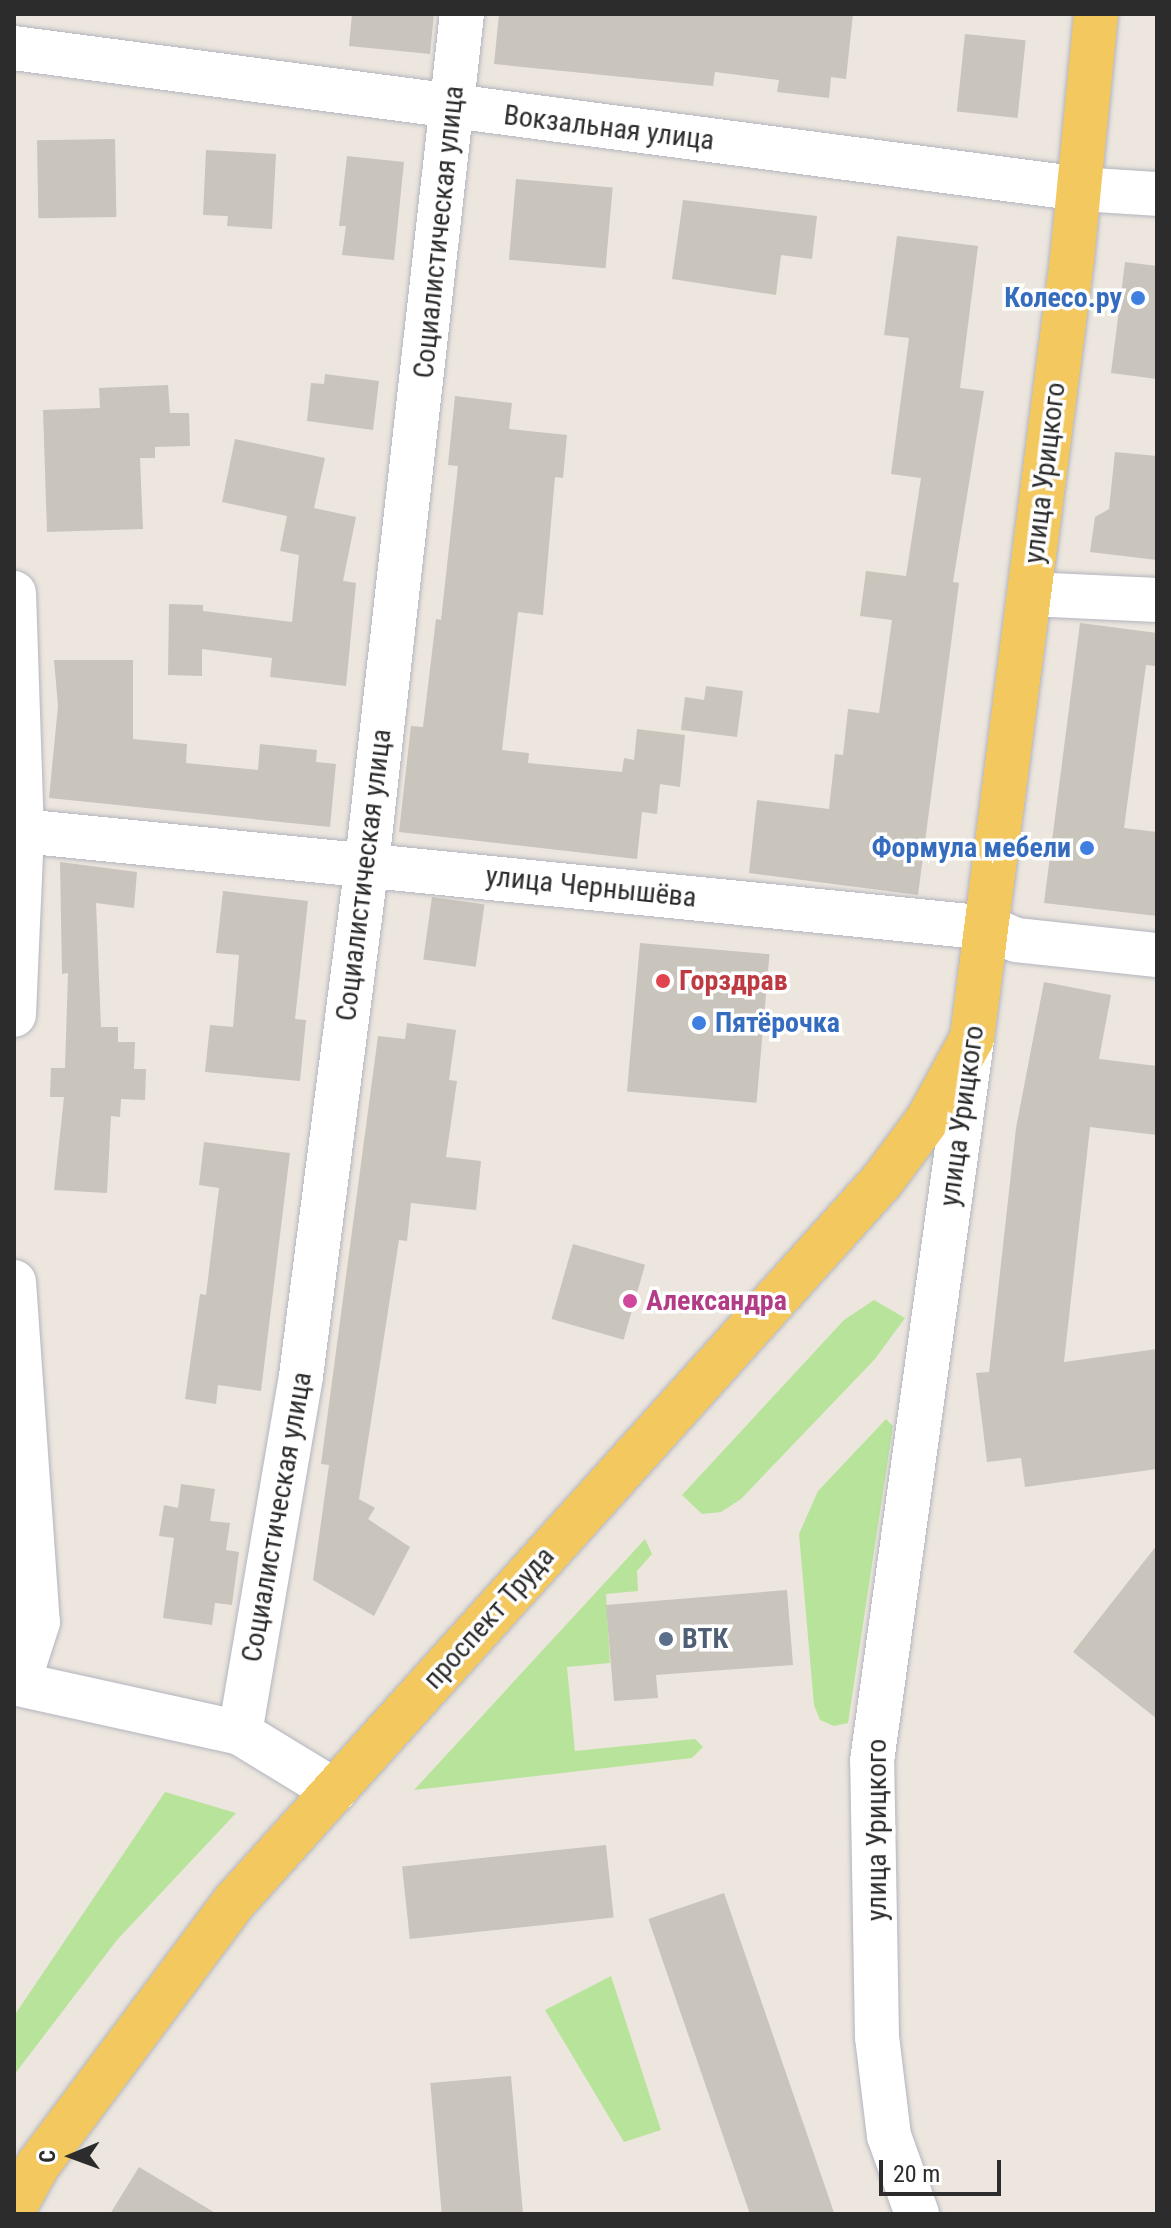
<!DOCTYPE html>
<meta charset="utf-8">
<style>
body{margin:0}
#map{position:relative;width:1171px;height:2228px;overflow:hidden;background:#ede6de;font-family:"Roboto Condensed",sans-serif}
div>[style]{position:absolute}
[style*='--x']{left:calc(var(--x)*1px);top:calc(var(--y)*1px);width:calc(var(--w)*1px);rotate:calc(var(--a)*1deg)}
.green>*{inset:0;background:#b7e49a}
.building>*{inset:0;background:#c9c4bc;transform-origin:0 0}
.roads{filter:drop-shadow(0 0 2px #b2b5bf) drop-shadow(0 0 2px #b2b5bf)}
.minor>*{height:44px;margin:-22px;padding:0 22px;transform-origin:22px;border-radius:22px;background:#fff}
.major>*{height:44px;margin:-22px;padding:0 22px;transform-origin:22px;border-radius:22px;background:#f2c85f}
.dots>*{width:22px;height:22px;translate:-50% -50%;box-sizing:border-box;border:4px solid #fff;border-radius:50%}
span{translate:-50% -50%;white-space:nowrap;text-align:center;line-height:1.15;-webkit-text-stroke:7px #fff;paint-order:stroke}
.street-label{font-size:28px;color:#2c2c2c}
.shop-label{font-size:28px;color:#366cbe;font-weight:700}
.right{translate:-100% -50%;text-align:right}
.left{translate:0 -50%;text-align:left}
.health-label{font-size:28px;color:#be3a42;font-weight:700}
.hotel-label{font-size:28px;color:#b23c85;font-weight:700}
.service-label{font-size:28px;color:#4e5e75;font-weight:700}
.frame{position:absolute;inset:0;border:16px solid #2c2c2c;pointer-events:none}
.north{position:absolute;left:32px;top:2116px;width:80px;height:80px;-webkit-text-stroke:6px #fff;paint-order:stroke;rotate:269deg;font-size:22px;font-weight:700;line-height:32px;text-align:center;color:#2c2c2c}
.north::after{content:'';display:block;margin:auto;width:28px;height:36px;background:#2c2c2c;clip-path:polygon(50% 0,100% 100%,50% 72%,0 100%)}
.scale{position:absolute;left:879px;top:2160px;width:122px;height:36px;box-sizing:border-box;border:4px solid #2c2c2c;border-top:0;padding-left:10px;font-size:24px;line-height:28px;white-space:nowrap;color:#2c2c2c;-webkit-text-stroke:6px #fff;paint-order:stroke}
</style>
<div id="map">
<div class="green">
<i style="clip-path:polygon(874px 1300px,905px 1318px,875px 1359px,741px 1499px,721px 1512px,702px 1514px,682px 1495px,844px 1320px)"></i>
<i style="clip-path:polygon(886px 1419px,893px 1426px,848px 1723px,834px 1726px,820px 1720px,814px 1705px,799px 1534px,818px 1491px)"></i>
<i style="clip-path:polygon(645px 1539px,652px 1554px,637px 1571px,638px 1591px,606px 1594px,610px 1663px,567px 1667px,575px 1751px,695px 1739px,703px 1747px,692px 1758px,414px 1790px)"></i>
<i style="clip-path:polygon(165px 1792px,236px 1813px,117px 1940px,14px 2075px,14px 2016px)"></i>
<i style="clip-path:polygon(611px 1976px,661px 2130px,624px 2142px,545px 2010px)"></i>
</div>
<div class="building">
<i style="clip-path:polygon(352px 14px,434px 14px,430px 54px,349px 46px)"></i>
<i style="clip-path:polygon(499px 14px,853px 14px,846px 79px,831px 77px,829px 98px,777px 92px,779px 80px,715px 72px,713px 86px,494px 64px)"></i>
<i style="left:965px;top:34px;width:61px;height:78px;rotate:6deg"></i>
<i style="left:115px;top:139px;width:78px;height:78px;rotate:89deg"></i>
<i style="clip-path:polygon(206px 150px,276px 154px,272px 229px,227px 226px,228px 216px,203px 215px)"></i>
<i style="clip-path:polygon(347px 156px,404px 162px,394px 260px,342px 255px,346px 226px,339px 226px)"></i>
<i style="left:516px;top:179px;width:97px;height:81px;rotate:5deg"></i>
<i style="clip-path:polygon(683px 200px,817px 216px,812px 259px,781px 255px,776px 295px,672px 279px)"></i>
<i style="clip-path:polygon(897px 236px,978px 246px,960px 388px,984px 391px,953px 582px,959px 583px,918px 895px,749px 873px,757px 800px,829px 809px,835px 754px,843px 755px,848px 709px,879px 713px,892px 620px,860px 616px,866px 571px,906px 576px,921px 478px,891px 474px,909px 338px,884px 335px)"></i>
<i style="clip-path:polygon(1125px 262px,1157px 266px,1157px 379px,1111px 373px)"></i>
<i style="clip-path:polygon(325px 374px,379px 381px,373px 430px,307px 421px,311px 383px,324px 384px)"></i>
<i style="clip-path:polygon(168px 385px,170px 413px,189px 413px,190px 446px,155px 447px,155px 458px,140px 458px,143px 529px,47px 532px,43px 410px,100px 408px,99px 388px)"></i>
<i style="clip-path:polygon(455px 396px,512px 403px,509px 429px,567px 435px,563px 478px,555px 477px,543px 615px,518px 612px,502px 750px,529px 753px,528px 763px,622px 772px,624px 758px,634px 760px,637px 729px,685px 735px,680px 787px,660px 784px,657px 814px,642px 812px,637px 859px,399px 832px,411px 726px,423px 727px,436px 619px,441px 620px,458px 466px,448px 465px)"></i>
<i style="clip-path:polygon(235px 439px,325px 458px,314px 508px,356px 517px,343px 581px,356px 583px,346px 686px,270px 677px,272px 658px,202px 649px,202px 676px,168px 675px,169px 604px,203px 605px,203px 611px,292px 622px,299px 555px,280px 551px,287px 516px,222px 502px)"></i>
<i style="clip-path:polygon(1115px 452px,1157px 456px,1157px 560px,1090px 552px,1095px 517px,1109px 509px)"></i>
<i style="clip-path:polygon(1080px 623px,1157px 633px,1155px 666px,1146px 665px,1124px 828px,1157px 832px,1157px 916px,1044px 903px)"></i>
<i style="clip-path:polygon(54px 660px,133px 660px,133px 739px,187px 744px,186px 763px,258px 770px,260px 744px,317px 750px,316px 762px,336px 764px,330px 827px,49px 798px,58px 706px)"></i>
<i style="clip-path:polygon(706px 686px,743px 691px,737px 737px,681px 730px,685px 697px,704px 700px)"></i>
<i style="clip-path:polygon(60px 862px,137px 872px,134px 908px,96px 903px,101px 1027px,118px 1027px,118px 1042px,135px 1042px,134px 1069px,146px 1069px,145px 1100px,121px 1099px,120px 1117px,111px 1116px,107px 1193px,54px 1190px,64px 1097px,50px 1097px,51px 1068px,65px 1068px,68px 973px,62px 974px)"></i>
<i style="clip-path:polygon(223px 891px,308px 901px,295px 1019px,306px 1020px,300px 1081px,205px 1072px,210px 1025px,233px 1027px,239px 955px,216px 953px)"></i>
<i style="left:432px;top:897px;width:53px;height:63px;rotate:8deg"></i>
<i style="left:640px;top:943px;width:130px;height:149px;rotate:5deg"></i>
<i style="clip-path:polygon(1044px 982px,1111px 995px,1099px 1059px,1157px 1066px,1157px 1135px,1090px 1127px,1064px 1362px,1157px 1349px,1157px 1469px,1025px 1487px,1021px 1458px,987px 1462px,976px 1373px,989px 1372px,1016px 1128px)"></i>
<i style="clip-path:polygon(407px 1023px,456px 1030px,449px 1080px,457px 1081px,446px 1157px,481px 1161px,476px 1210px,411px 1203px,407px 1241px,399px 1240px,359px 1499px,375px 1508px,368px 1519px,410px 1547px,374px 1616px,313px 1580px,329px 1465px,321px 1464px,378px 1036px,405px 1039px)"></i>
<i style="clip-path:polygon(204px 1142px,290px 1153px,261px 1391px,218px 1385px,216px 1404px,185px 1399px,200px 1294px,206px 1295px,219px 1188px,199px 1185px)"></i>
<i style="left:573px;top:1244px;width:75px;height:78px;rotate:16deg"></i>
<i style="clip-path:polygon(181px 1484px,215px 1489px,210px 1521px,230px 1523px,226px 1550px,239px 1552px,232px 1605px,215px 1603px,212px 1625px,163px 1618px,174px 1538px,159px 1536px,164px 1505px,178px 1508px)"></i>
<i style="clip-path:polygon(1157px 1545px,1157px 1719px,1073px 1652px)"></i>
<i style="clip-path:polygon(787px 1590px,793px 1665px,656px 1675px,658px 1698px,614px 1701px,606px 1605px)"></i>
<i style="left:606px;top:1845px;width:73px;height:205px;rotate:84deg"></i>
<i style="left:724px;top:1893px;width:340px;height:80px;rotate:71deg"></i>
<i style="left:511px;top:2076px;width:139px;height:81px;rotate:85deg"></i>
<i style="clip-path:polygon(139px 2167px,217px 2214px,110px 2214px)"></i>
</div>
<div class="roads">
<div class="minor">
<i style="--x:14;--y:48;--w:1075;--a:7.53"></i>
<i style="--x:1080;--y:189;--w:77;--a:3.7"></i>
<i style="--x:14;--y:593;--w:238;--a:88.1"></i>
<i style="--x:22;--y:831;--w:184;--a:92.5"></i>
<i style="--x:1030;--y:594;--w:127;--a:2.7"></i>
<i style="--x:22;--y:831;--w:971;--a:5.73"></i>
<i style="--x:988;--y:928;--w:30;--a:23"></i>
<i style="--x:1016;--y:940;--w:142;--a:6.1"></i>
<i style="--x:14;--y:1282;--w:341;--a:86"></i>
<i style="--x:38;--y:1622;--w:65;--a:107.9"></i>
<i style="--x:18;--y:1684;--w:227;--a:12.4"></i>
<i style="--x:240;--y:1733;--w:111;--a:31.4"></i>
<i style="--x:240;--y:1733;--w:362;--a:-80.3"></i>
<i style="--x:301;--y:1376;--w:517;--a:-82.67"></i>
<i style="--x:367;--y:863;--w:854;--a:-83.62"></i>
<i style="--x:917;--y:2214;--w:83;--a:-109.7"></i>
<i style="--x:889;--y:2136;--w:100;--a:-96.9"></i>
<i style="--x:877;--y:2037;--w:276;--a:-91"></i>
<i style="--x:872;--y:1761;--w:728;--a:-82.1"></i>
</div>
<div class="major">
<i style="--x:14;--y:2208;--w:49;--a:-60.8"></i>
<i style="--x:38;--y:2165;--w:329;--a:-53.3"></i>
<i style="--x:235;--y:1901;--w:968;--a:-48.06"></i>
<i style="--x:882;--y:1181;--w:77;--a:-53.4"></i>
<i style="--x:928;--y:1119;--w:92;--a:-61.5"></i>
<i style="--x:972;--y:1038;--w:785;--a:-82.68"></i>
<i style="--x:1072;--y:259;--w:246;--a:-84.4"></i>
</div>
</div>
<div class="dots">
<i style="left:1138px;top:298px;background:#3f7fe0"></i>
<i style="left:1087px;top:848px;background:#3f7fe0"></i>
<i style="left:663px;top:981px;background:#e0444e"></i>
<i style="left:699px;top:1023px;background:#3f7fe0"></i>
<i style="left:630px;top:1301px;background:#d1479c"></i>
<i style="left:666px;top:1639px;background:#5c6f8a"></i>
</div>
<div class="street-label">
<span style="left:609px;top:128px;rotate:7deg">Вокзальная улица</span>
<span style="left:439px;top:232px;rotate:-84deg">Социалистическая улица</span>
<span style="left:1045px;top:473px;rotate:-83deg">улица Урицкого</span>
<span style="left:364px;top:875px;rotate:-83deg">Социалистическая улица</span>
<span style="left:591px;top:887px;rotate:6deg">улица Чернышёва</span>
<span style="left:962px;top:1116px;rotate:-82deg">улица Урицкого</span>
<span style="left:277px;top:1517px;rotate:-80deg">Социалистическая улица</span>
<span style="left:489px;top:1618px;rotate:-48deg">проспект Труда</span>
<span style="left:877px;top:1830px;rotate:-90deg">улица Урицкого</span>
</div>
<div class="shop-label">
<span class="right" style="left:1122px;top:298px">Колесо.ру</span>
<span class="right" style="left:1071px;top:848px">Формула мебели</span>
<span class="left" style="left:715px;top:1023px">Пятёрочка</span>
</div>
<div class="health-label">
<span class="left" style="left:679px;top:981px">Горздрав</span>
</div>
<div class="hotel-label">
<span class="left" style="left:646px;top:1301px">Александра</span>
</div>
<div class="service-label">
<span class="left" style="left:682px;top:1639px">ВТК</span>
</div>
<div class="frame"></div>
<div class="north">С</div>
<div class="scale">20 m</div>
</div>
